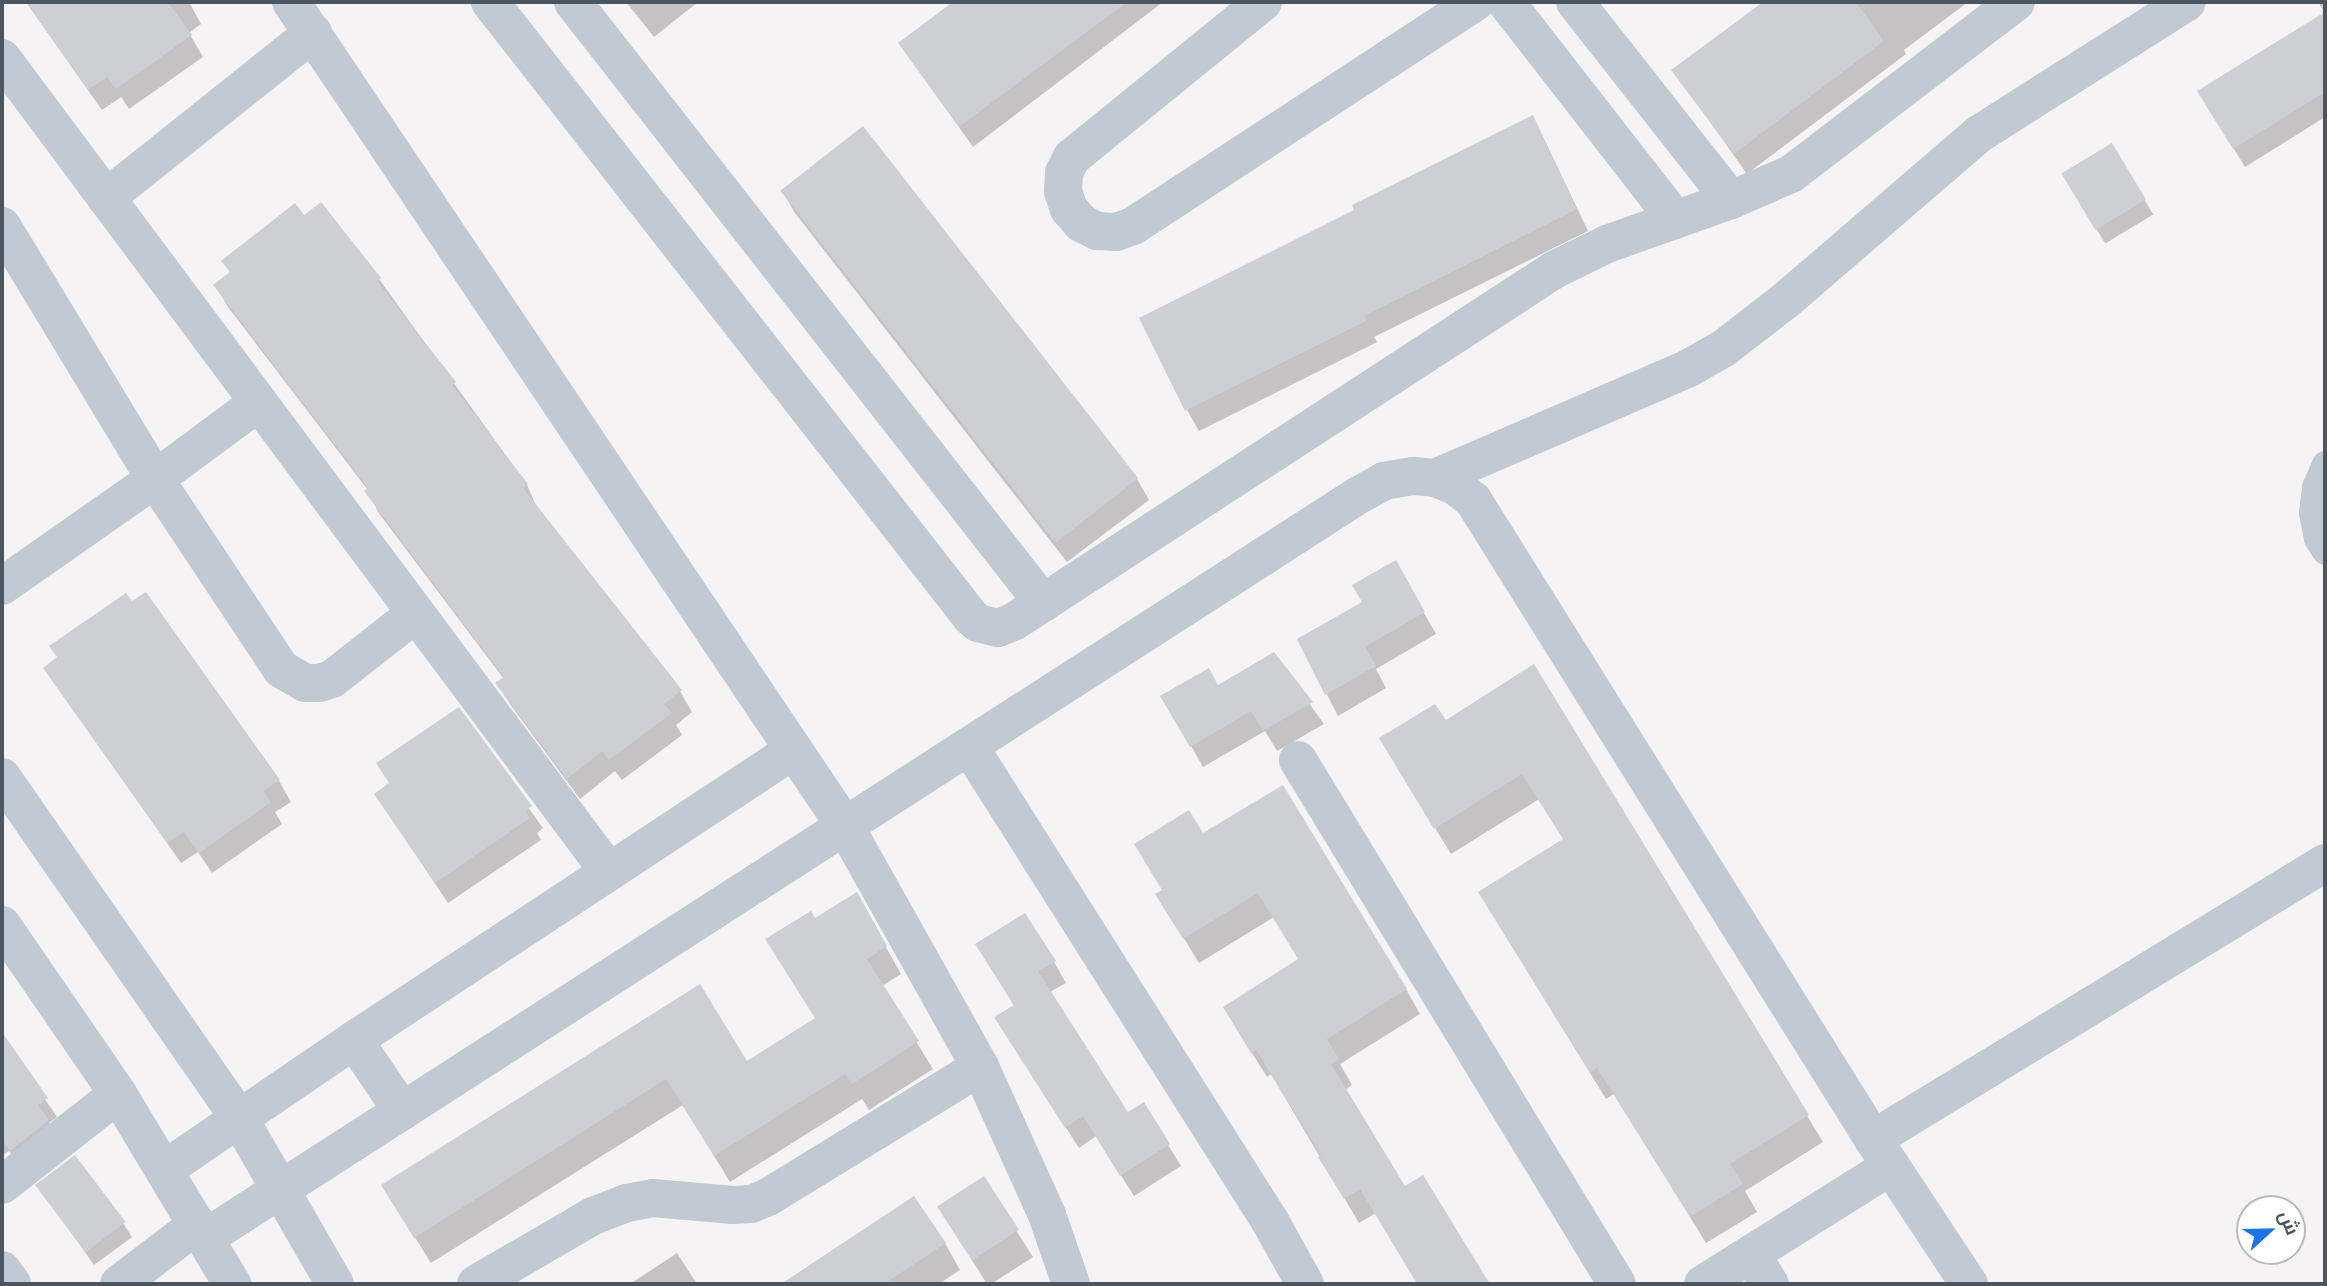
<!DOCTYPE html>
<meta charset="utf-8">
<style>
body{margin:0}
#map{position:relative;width:2327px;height:1286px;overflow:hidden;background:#f5f3f3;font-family:Arial,Cairo,sans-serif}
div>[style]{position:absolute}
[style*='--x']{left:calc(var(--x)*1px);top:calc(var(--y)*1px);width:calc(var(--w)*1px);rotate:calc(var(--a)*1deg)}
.shadow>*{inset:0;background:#0003;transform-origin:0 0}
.building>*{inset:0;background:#cdcfd5;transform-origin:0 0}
.lane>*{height:26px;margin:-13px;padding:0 13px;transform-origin:13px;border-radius:13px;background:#c1cad2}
.street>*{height:38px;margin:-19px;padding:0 19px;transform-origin:19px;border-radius:19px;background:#c1cad2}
span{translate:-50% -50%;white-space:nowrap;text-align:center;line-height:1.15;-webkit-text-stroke:5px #fff;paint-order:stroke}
.frame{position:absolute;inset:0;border:4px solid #4a5661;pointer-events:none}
.north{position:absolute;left:2236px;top:1195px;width:70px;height:70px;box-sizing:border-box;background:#fff;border:2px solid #b7bbc0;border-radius:50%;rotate:68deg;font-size:19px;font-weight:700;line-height:28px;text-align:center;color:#4a5661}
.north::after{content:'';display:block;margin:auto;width:24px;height:32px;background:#1a73e8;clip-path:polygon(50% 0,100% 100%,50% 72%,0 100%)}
</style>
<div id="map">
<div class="shadow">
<i style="clip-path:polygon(26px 2px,189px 2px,201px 24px,189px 33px,203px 57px,129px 109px,121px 97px,102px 110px)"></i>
<i style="clip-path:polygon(626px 2px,698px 2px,654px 37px)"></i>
<i style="clip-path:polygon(956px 2px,1163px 2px,973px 147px,900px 44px)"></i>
<i style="clip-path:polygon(1766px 2px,1968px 2px,1904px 50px,1906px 54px,1747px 174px,1674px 71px)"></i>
<i style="clip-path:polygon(2325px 2px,2325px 117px,2245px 167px,2210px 110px,2325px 14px,2319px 3px)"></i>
<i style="clip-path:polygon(863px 128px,1137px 479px,1149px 500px,1067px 562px,795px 213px,783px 192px)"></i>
<i style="clip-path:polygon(1544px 139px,1588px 231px,1374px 337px,1377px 342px,1199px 431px,1187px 410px)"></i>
<i style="left:2112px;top:146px;width:80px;height:56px;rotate:59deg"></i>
<i style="clip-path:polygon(304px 218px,379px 279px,527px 485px,537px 508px,680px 691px,692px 712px,676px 725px,682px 735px,622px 780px,615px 771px,580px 799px,510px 704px,497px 683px,504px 679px,378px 512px,368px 490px,228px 307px,216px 286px,231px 274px,223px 261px)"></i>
<i style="clip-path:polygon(1395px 563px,1436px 634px,1376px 669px,1386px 688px,1338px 716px,1299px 640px,1365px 602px)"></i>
<i style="clip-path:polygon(1274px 655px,1324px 724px,1277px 751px,1265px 731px,1203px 767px,1163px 696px,1218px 687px)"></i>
<i style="clip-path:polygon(1533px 667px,1823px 1142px,1745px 1191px,1757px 1212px,1706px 1243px,1614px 1094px,1606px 1099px,1496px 920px,1565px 840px,1539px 799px,1451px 854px,1397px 766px,1445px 723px)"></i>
<i style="clip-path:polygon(45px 668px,279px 781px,291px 802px,275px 812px,282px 824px,212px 873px,198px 852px,181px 863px)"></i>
<i style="clip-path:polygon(458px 710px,543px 828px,537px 833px,541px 840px,448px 903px,389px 815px)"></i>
<i style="clip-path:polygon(1203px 836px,1406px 989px,1420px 1014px,1340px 1064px,1352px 1085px,1345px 1090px,1405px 1188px,1423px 1177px,1488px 1284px,1418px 1284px,1376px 1213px,1359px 1223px,1271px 1074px,1267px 1077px,1239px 1032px,1300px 960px,1274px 917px,1199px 963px,1172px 919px,1164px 891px)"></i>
<i style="clip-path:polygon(856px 894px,901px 974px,882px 986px,933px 1069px,869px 1110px,862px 1099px,730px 1182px,683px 1105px,431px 1263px,399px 1212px,699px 987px,746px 1063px,816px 1019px,815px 921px)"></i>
<i style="clip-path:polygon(1054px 962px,1066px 983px,1050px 992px,1128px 1114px,1143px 1104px,1181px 1166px,1134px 1196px,1096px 1136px,1079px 1148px,1009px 1039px,1015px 1007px,990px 966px)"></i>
<i style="clip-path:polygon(6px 1042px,57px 1117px,49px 1123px,59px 1140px,22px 1168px,9px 1151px,2px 1156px,2px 1045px)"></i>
<i style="clip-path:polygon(983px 1178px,1033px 1257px,991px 1284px,987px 1284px,939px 1208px)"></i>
<i style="clip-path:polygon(39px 1186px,123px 1223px,132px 1237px,94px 1265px)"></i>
<i style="clip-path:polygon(945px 1243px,960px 1270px,939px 1284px,808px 1284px)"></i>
<i style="clip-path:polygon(677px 1253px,697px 1284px,630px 1284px)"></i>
</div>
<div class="building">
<i style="clip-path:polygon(26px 2px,168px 2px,192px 35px,116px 89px,107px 77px,88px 90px)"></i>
<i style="clip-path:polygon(953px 2px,1127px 2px,959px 127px,898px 43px)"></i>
<i style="clip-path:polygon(1763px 2px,1856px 2px,1884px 41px,1734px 154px,1671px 70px)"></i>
<i style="clip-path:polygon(2325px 12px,2325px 92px,2233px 149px,2197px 91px)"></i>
<i style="clip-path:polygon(1533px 115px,1577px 209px,1364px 316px,1366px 321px,1185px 411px,1139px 318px,1354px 210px,1352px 205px)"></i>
<i style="left:863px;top:126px;width:447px;height:105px;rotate:52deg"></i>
<i style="left:2112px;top:143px;width:66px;height:59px;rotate:59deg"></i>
<i style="clip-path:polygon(321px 202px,381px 278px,377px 281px,456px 382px,452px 385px,528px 484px,523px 488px,682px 690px,664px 704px,672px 713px,609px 760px,602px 751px,567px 779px,495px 683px,504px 677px,364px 491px,368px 488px,213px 285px,230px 272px,221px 261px,295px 203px,304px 215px)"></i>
<i style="clip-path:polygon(1396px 560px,1425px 612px,1365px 647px,1376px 666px,1325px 695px,1297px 639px,1362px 602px,1352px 585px)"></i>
<i style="clip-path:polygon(146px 592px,280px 780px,263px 791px,271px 802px,199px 853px,184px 832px,167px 843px,43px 668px,57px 657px,49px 646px,126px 593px,132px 601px)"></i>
<i style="clip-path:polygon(1274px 652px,1313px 702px,1263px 731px,1251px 711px,1190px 747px,1160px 696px,1209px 668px,1218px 685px)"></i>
<i style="clip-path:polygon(1534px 664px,1809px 1115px,1730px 1164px,1743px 1184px,1690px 1217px,1597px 1068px,1590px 1073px,1478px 892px,1563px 839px,1522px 774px,1434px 829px,1379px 738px,1435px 704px,1446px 720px)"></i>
<i style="clip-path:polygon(459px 707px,532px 806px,526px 811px,530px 818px,435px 883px,374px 794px,389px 783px,376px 763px)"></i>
<i style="clip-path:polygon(1283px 785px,1407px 989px,1327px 1039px,1339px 1059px,1331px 1064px,1405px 1186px,1423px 1175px,1490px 1284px,1417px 1284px,1360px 1189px,1344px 1199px,1318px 1157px,1321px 1155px,1256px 1050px,1251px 1053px,1223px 1007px,1298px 959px,1258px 893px,1183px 939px,1155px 894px,1162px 890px,1134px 844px,1189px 810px,1203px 833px)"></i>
<i style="clip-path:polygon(857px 892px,887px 946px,867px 959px,919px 1041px,852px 1084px,845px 1074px,714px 1156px,666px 1079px,414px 1238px,381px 1185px,700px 984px,747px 1061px,815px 1018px,765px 939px,811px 911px,815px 918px)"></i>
<i style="clip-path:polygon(1025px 913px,1056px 961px,1038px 971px,1128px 1112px,1144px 1102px,1170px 1144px,1120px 1176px,1083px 1116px,1065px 1128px,994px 1017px,1014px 1005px,975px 944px)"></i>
<i style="clip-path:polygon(2px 1032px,48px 1098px,38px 1105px,49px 1120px,10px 1151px,2px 1139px)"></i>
<i style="left:75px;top:1155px;width:84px;height:50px;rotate:53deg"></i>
<i style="left:984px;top:1176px;width:64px;height:56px;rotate:57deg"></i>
<i style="clip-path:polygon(914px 1196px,946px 1243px,884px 1284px,781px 1284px)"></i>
</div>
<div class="lane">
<i style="--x:2325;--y:464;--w:26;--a:113"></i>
<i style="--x:2315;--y:488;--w:25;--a:97"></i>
<i style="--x:2312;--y:513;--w:26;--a:79"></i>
<i style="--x:2317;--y:539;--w:15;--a:58"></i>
</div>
<div class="street">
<i style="--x:291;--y:2;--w:993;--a:56.09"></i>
<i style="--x:845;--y:826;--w:276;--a:60.7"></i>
<i style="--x:980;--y:1067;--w:162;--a:65.6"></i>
<i style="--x:1047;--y:1215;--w:73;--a:70.8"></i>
<i style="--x:490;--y:2;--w:781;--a:51.97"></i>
<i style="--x:971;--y:617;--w:9;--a:41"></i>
<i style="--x:978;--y:623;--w:21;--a:14"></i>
<i style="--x:998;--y:628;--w:18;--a:-22"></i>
<i style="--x:1015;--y:621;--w:643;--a:-33.07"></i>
<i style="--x:1554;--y:270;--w:59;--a:-26.1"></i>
<i style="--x:1607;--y:244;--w:132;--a:-19.5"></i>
<i style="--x:1731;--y:200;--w:65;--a:-23.4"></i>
<i style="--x:1791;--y:174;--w:283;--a:-37.4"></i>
<i style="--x:573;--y:2;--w:763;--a:51.97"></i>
<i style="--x:1263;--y:2;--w:246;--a:140.9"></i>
<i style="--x:1072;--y:157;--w:18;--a:117"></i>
<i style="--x:1064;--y:173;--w:18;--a:93"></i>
<i style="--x:1063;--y:191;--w:19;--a:72"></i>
<i style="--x:1069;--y:209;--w:18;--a:49"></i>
<i style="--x:1081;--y:223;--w:18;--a:27"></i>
<i style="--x:1097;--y:231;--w:19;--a:3"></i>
<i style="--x:1116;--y:232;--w:18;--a:-19"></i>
<i style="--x:1133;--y:226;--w:409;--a:-33.2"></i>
<i style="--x:1506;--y:2;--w:276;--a:52.1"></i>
<i style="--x:1575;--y:2;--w:252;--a:51.8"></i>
<i style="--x:2;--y:58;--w:1015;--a:53.29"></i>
<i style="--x:106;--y:198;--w:265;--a:-38.6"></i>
<i style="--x:2;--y:226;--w:296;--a:58.8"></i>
<i style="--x:155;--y:479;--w:228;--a:56.4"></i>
<i style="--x:281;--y:669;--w:28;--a:30"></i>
<i style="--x:305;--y:683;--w:14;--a:0"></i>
<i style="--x:319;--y:683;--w:14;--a:-17"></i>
<i style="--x:332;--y:679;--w:105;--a:-38.1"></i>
<i style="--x:1435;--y:478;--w:277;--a:-23.4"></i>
<i style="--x:1689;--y:368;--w:40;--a:-29.7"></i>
<i style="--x:1724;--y:348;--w:78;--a:-37.7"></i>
<i style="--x:1786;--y:300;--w:255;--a:-40.7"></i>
<i style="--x:1979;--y:134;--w:246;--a:-32.4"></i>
<i style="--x:2;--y:586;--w:187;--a:-35"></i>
<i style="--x:155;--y:479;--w:129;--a:-36.5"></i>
<i style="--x:969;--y:746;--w:562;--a:57.64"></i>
<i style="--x:1270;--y:1221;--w:72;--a:60.9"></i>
<i style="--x:1298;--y:760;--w:613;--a:58.67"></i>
<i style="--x:2;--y:777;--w:415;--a:55.2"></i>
<i style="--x:239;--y:1118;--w:192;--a:60"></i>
<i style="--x:2;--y:925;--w:205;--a:55.5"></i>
<i style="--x:118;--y:1094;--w:222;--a:59"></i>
<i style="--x:354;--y:1040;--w:86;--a:55.9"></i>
<i style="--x:1873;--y:1139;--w:530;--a:-31.41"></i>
<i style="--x:165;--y:1169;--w:229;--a:-34.3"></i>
<i style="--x:354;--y:1040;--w:527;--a:-33.39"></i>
<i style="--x:2;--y:1185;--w:147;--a:-38.1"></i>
<i style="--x:205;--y:1238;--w:1373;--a:-32.78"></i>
<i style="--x:1359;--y:495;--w:29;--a:-29"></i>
<i style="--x:1384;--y:481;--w:29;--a:-10"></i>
<i style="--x:1413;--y:476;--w:22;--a:5"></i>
<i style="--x:1435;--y:478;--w:22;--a:22"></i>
<i style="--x:1455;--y:486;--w:23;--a:38"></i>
<i style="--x:1473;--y:500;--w:754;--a:57.95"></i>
<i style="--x:1873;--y:1139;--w:174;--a:56.5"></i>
<i style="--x:1751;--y:1254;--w:36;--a:58"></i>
<i style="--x:2;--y:1270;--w:17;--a:54"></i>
<i style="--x:119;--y:1284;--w:99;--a:-37.2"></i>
<i style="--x:476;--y:1284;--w:135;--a:-30.2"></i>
<i style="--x:593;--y:1216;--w:36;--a:-21"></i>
<i style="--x:627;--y:1203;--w:26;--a:-11"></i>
<i style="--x:653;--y:1198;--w:80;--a:5"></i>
<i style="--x:733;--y:1205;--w:18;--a:-3"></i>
<i style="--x:751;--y:1204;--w:18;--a:-22"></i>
<i style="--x:768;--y:1197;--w:249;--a:-31.5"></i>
<i style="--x:1703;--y:1284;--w:222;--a:-32.1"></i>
</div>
<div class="frame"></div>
<div class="north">ش</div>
</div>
